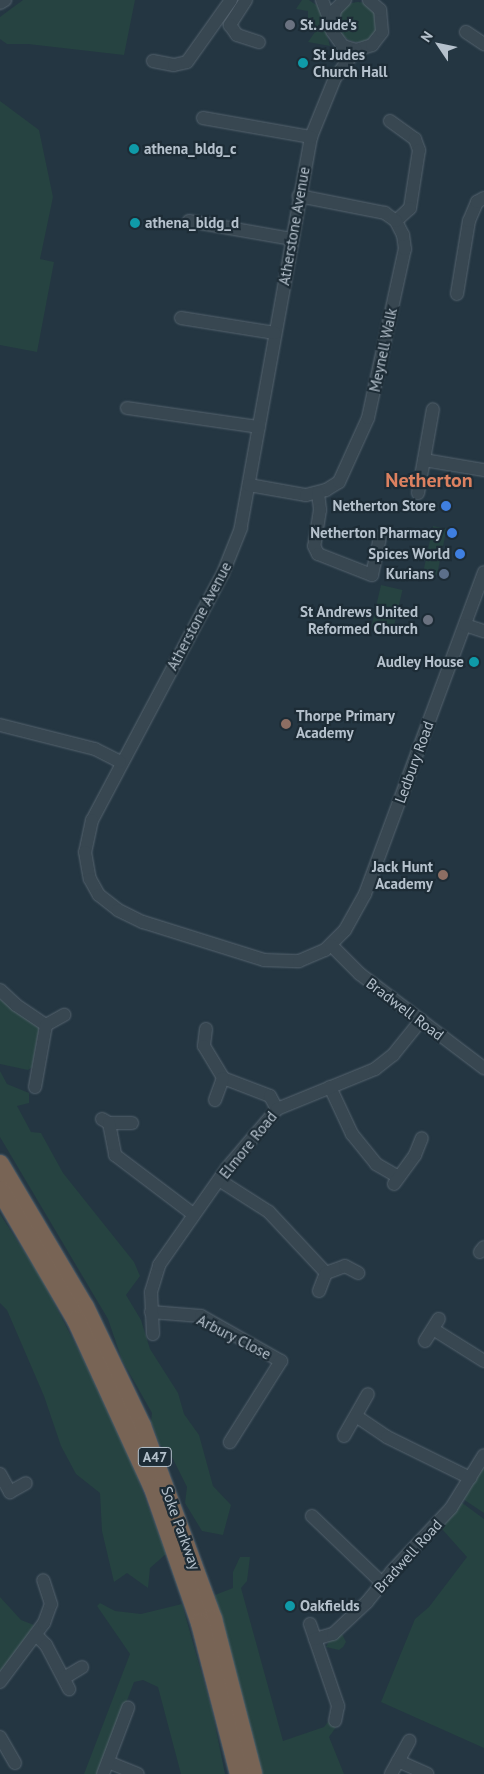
<!DOCTYPE html>
<style>
body{margin:0}
#map{position:relative;width:484px;height:1774px;overflow:hidden;background:#243642;font-family:"PT Sans",sans-serif}
div>[style]{position:absolute}
[style*='--x']{left:calc(var(--x)*1px);top:calc(var(--y)*1px);width:calc(var(--w)*1px);rotate:calc(var(--a)*1deg)}
.green>*{inset:0;background:#264341;transform-origin:0 0}
.round{border-radius:50%}
.roads{filter:drop-shadow(0 0 1px #56646f) drop-shadow(0 0 1px #56646f)}
.minor>*{height:12px;margin:-6px;padding:0 6px;transform-origin:6px;border-radius:6px;background:#384751}
.highway>*{height:18px;margin:-9px;padding:0 9px;transform-origin:9px;border-radius:9px;background:#786455}
.dots>*{width:14px;height:14px;translate:-50% -50%;box-sizing:border-box;border:2px solid #1d2c36;border-radius:50%}
span{translate:-50% -50%;white-space:nowrap;text-align:center;line-height:1.15;-webkit-text-stroke:4.5px #1d2c36;paint-order:stroke}
.shield-label span{padding:1px 4px;background:#1d2c36;border:1px solid;border-radius:4px;-webkit-text-stroke-width:0}
.shield-label{font-size:14px;color:#b5c1cc;font-weight:700}
.poi-label{font-size:15px;color:#b5c1cc;font-weight:700}
.left{translate:0 -50%;text-align:left}
.right{translate:-100% -50%;text-align:right}
.street-label{font-size:15px;color:#b5c1cc}
.district-label{font-size:20px;color:#dc8160;font-weight:700}
.north{position:absolute;left:414px;top:20px;width:50px;height:50px;-webkit-text-stroke:4px #1d2c36;paint-order:stroke;rotate:304deg;font-size:14px;font-weight:700;line-height:20px;text-align:center;color:#b5c1cc}
.north::after{content:'';display:block;margin:auto;width:18px;height:22px;background:#b5c1cc;clip-path:polygon(50% 0,100% 100%,50% 72%,0 100%)}
</style>
<div id="map">
<div class="green">
<i style="clip-path:polygon(23px 0,135px 0,124px 55px,28px 44px,7px 44px,0 39px,0 17px)"></i>
<i style="clip-path:polygon(302px 0,309px 0,319px 7px,330px 46px,308px 42px,315px 32px,308px 28px,308px 11px,296px 9px)"></i>
<i class="round" style="left:338px;top:2px;width:40px;height:40px"></i>
<i style="clip-path:polygon(0 101px,39px 130px,53px 197px,40px 259px,54px 262px,37px 352px,0 345px)"></i>
<i style="left:433px;top:526px;width:14px;height:47px;rotate:12deg"></i>
<i style="left:381px;top:585px;width:22px;height:44px;rotate:13deg"></i>
<i style="clip-path:polygon(0 999px,39px 1028px,32px 1067px,28px 1070px,0 1064px)"></i>
<i style="clip-path:polygon(0 1071px,7px 1084px,29px 1093px,29px 1103px,17px 1106px,31px 1132px,41px 1133px,63px 1173px,134px 1262px,140px 1276px,126px 1295px,141px 1320px,150px 1349px,178px 1393px,184px 1414px,199px 1435px,213px 1486px,231px 1505px,223px 1535px,202px 1531px,185px 1503px,187px 1487px,169px 1451px,160px 1445px,151px 1422px,152px 1413px,122px 1360px,108px 1319px,0 1137px)"></i>
<i style="clip-path:polygon(0 1214px,41px 1278px,82px 1357px,136px 1474px,166px 1554px,150px 1568px,148px 1588px,127px 1573px,114px 1582px,102px 1531px,100px 1493px,76px 1474px,61px 1446px,44px 1396px,7px 1310px,0 1303px)"></i>
<i style="clip-path:polygon(484px 1467px,484px 1513px,463px 1499px)"></i>
<i style="clip-path:polygon(461px 1502px,484px 1519px,484px 1748px,381px 1702px,415px 1619px,429px 1607px,467px 1557px,442px 1529px)"></i>
<i style="clip-path:polygon(240px 1557px,250px 1557px,247px 1581px,241px 1588px,283px 1741px,324px 1727px,331px 1718px,339px 1723px,329px 1737px,344px 1774px,260px 1774px,215px 1595px,233px 1588px,233px 1572px)"></i>
<i style="clip-path:polygon(0 1597px,21px 1620px,34px 1625px,5px 1671px,0 1673px)"></i>
<i style="clip-path:polygon(100px 1603px,115px 1611px,141px 1614px,182px 1604px,212px 1710px,225px 1774px,181px 1774px,158px 1687px,143px 1680px,134px 1682px,99px 1774px,84px 1774px,130px 1654px,97px 1606px)"></i>
<i style="clip-path:polygon(341px 1632px,346px 1642px,343px 1647px,339px 1650px,326px 1647px,331px 1638px)"></i>
</div>
<div class="roads">
<div class="minor">
<i style="--x:246;--y:0;--w:30;--a:123"></i>
<i style="--x:230;--y:25;--w:12;--a:55"></i>
<i style="--x:237;--y:35;--w:23;--a:18"></i>
<i style="--x:322;--y:0;--w:22;--a:69"></i>
<i style="--x:345;--y:0;--w:14;--a:135"></i>
<i style="--x:335;--y:10;--w:21;--a:98"></i>
<i style="--x:332;--y:31;--w:19;--a:54"></i>
<i style="--x:343;--y:46;--w:14;--a:17"></i>
<i style="--x:356;--y:50;--w:17;--a:-17"></i>
<i style="--x:372;--y:45;--w:16;--a:-52"></i>
<i style="--x:382;--y:32;--w:22;--a:-95"></i>
<i style="--x:380;--y:10;--w:15;--a:-138"></i>
<i style="--x:0;--y:3;--w:6;--a:-31"></i>
<i style="--x:466;--y:32;--w:22;--a:34"></i>
<i style="--x:356;--y:50;--w:35;--a:127"></i>
<i style="--x:335;--y:78;--w:64;--a:112.1"></i>
<i style="--x:311;--y:137;--w:397;--a:100.2"></i>
<i style="--x:241;--y:528;--w:48;--a:111.8"></i>
<i style="--x:223;--y:573;--w:280;--a:117.9"></i>
<i style="--x:92;--y:820;--w:33;--a:102"></i>
<i style="--x:85;--y:852;--w:27;--a:80"></i>
<i style="--x:90;--y:879;--w:18;--a:61"></i>
<i style="--x:99;--y:895;--w:24;--a:38"></i>
<i style="--x:118;--y:910;--w:28;--a:26"></i>
<i style="--x:143;--y:922;--w:127;--a:17.4"></i>
<i style="--x:264;--y:960;--w:35;--a:2"></i>
<i style="--x:299;--y:961;--w:28;--a:-23"></i>
<i style="--x:325;--y:950;--w:28;--a:-45"></i>
<i style="--x:345;--y:930;--w:41;--a:-60.9"></i>
<i style="--x:365;--y:894;--w:343;--a:-69.7"></i>
<i style="--x:153;--y:61;--w:21;--a:11"></i>
<i style="--x:174;--y:65;--w:13;--a:-13"></i>
<i style="--x:187;--y:62;--w:76;--a:-54.6"></i>
<i style="--x:203;--y:118;--w:110;--a:10"></i>
<i style="--x:390;--y:121;--w:31;--a:36"></i>
<i style="--x:415;--y:139;--w:12;--a:70"></i>
<i style="--x:419;--y:150;--w:59;--a:98.8"></i>
<i style="--x:410;--y:208;--w:19;--a:137"></i>
<i style="--x:189;--y:221;--w:105;--a:9.9"></i>
<i style="--x:457;--y:294;--w:74;--a:-80.7"></i>
<i style="--x:469;--y:221;--w:21;--a:-67"></i>
<i style="--x:477;--y:202;--w:8;--a:-30"></i>
<i style="--x:181;--y:318;--w:95;--a:9.1"></i>
<i style="--x:127;--y:408;--w:133;--a:8.2"></i>
<i style="--x:424;--y:460;--w:61;--a:9.5"></i>
<i style="--x:249;--y:485;--w:58;--a:10"></i>
<i style="--x:306;--y:495;--w:21;--a:-14"></i>
<i style="--x:326;--y:490;--w:15;--a:-32"></i>
<i style="--x:339;--y:482;--w:70;--a:-65.6"></i>
<i style="--x:368;--y:418;--w:173;--a:-77.7"></i>
<i style="--x:405;--y:249;--w:14;--a:-98"></i>
<i style="--x:403;--y:235;--w:16;--a:-117"></i>
<i style="--x:396;--y:221;--w:14;--a:-144"></i>
<i style="--x:385;--y:213;--w:88;--a:-168.8"></i>
<i style="--x:318;--y:493;--w:17;--a:83"></i>
<i style="--x:320;--y:510;--w:36;--a:99"></i>
<i style="--x:314;--y:546;--w:9;--a:63"></i>
<i style="--x:318;--y:554;--w:58;--a:21.3"></i>
<i style="--x:372;--y:575;--w:39;--a:-78"></i>
<i style="--x:418;--y:493;--w:85;--a:-79.9"></i>
<i style="--x:465;--y:625;--w:20;--a:18"></i>
<i style="--x:0;--y:725;--w:98;--a:14.2"></i>
<i style="--x:95;--y:749;--w:28;--a:27"></i>
<i style="--x:331;--y:945;--w:41;--a:45"></i>
<i style="--x:360;--y:974;--w:156;--a:37.2"></i>
<i style="--x:0;--y:990;--w:22;--a:43"></i>
<i style="--x:16;--y:1005;--w:36;--a:34"></i>
<i style="--x:46;--y:1025;--w:21;--a:-29"></i>
<i style="--x:206;--y:1029;--w:17;--a:97"></i>
<i style="--x:204;--y:1046;--w:37;--a:59"></i>
<i style="--x:223;--y:1078;--w:50;--a:21"></i>
<i style="--x:270;--y:1096;--w:15;--a:62"></i>
<i style="--x:35;--y:1087;--w:63;--a:-79.9"></i>
<i style="--x:330;--y:1087;--w:52;--a:64.9"></i>
<i style="--x:352;--y:1134;--w:38;--a:51"></i>
<i style="--x:376;--y:1164;--w:24;--a:30"></i>
<i style="--x:215;--y:1100;--w:23;--a:-70"></i>
<i style="--x:102;--y:1119;--w:8;--a:30"></i>
<i style="--x:109;--y:1123;--w:23;--a:0"></i>
<i style="--x:109;--y:1123;--w:33;--a:79"></i>
<i style="--x:115;--y:1155;--w:98;--a:37.1"></i>
<i style="--x:219;--y:1180;--w:59;--a:32.6"></i>
<i style="--x:269;--y:1212;--w:83;--a:46.9"></i>
<i style="--x:394;--y:1184;--w:36;--a:-54"></i>
<i style="--x:415;--y:1155;--w:18;--a:-68"></i>
<i style="--x:480;--y:1252;--w:6;--a:-51"></i>
<i style="--x:319;--y:1291;--w:19;--a:-69"></i>
<i style="--x:326;--y:1273;--w:20;--a:-20"></i>
<i style="--x:345;--y:1266;--w:15;--a:28"></i>
<i style="--x:151;--y:1312;--w:50;--a:4.6"></i>
<i style="--x:201;--y:1316;--w:92;--a:29.4"></i>
<i style="--x:281;--y:1361;--w:96;--a:122.2"></i>
<i style="--x:433;--y:1329;--w:60;--a:32.1"></i>
<i style="--x:153;--y:1334;--w:42;--a:-92.7"></i>
<i style="--x:151;--y:1292;--w:28;--a:-73"></i>
<i style="--x:159;--y:1265;--w:118;--a:-55"></i>
<i style="--x:227;--y:1168;--w:77;--a:-49.7"></i>
<i style="--x:277;--y:1109;--w:106;--a:-22.2"></i>
<i style="--x:375;--y:1069;--w:23;--a:-38"></i>
<i style="--x:393;--y:1055;--w:45;--a:-51.3"></i>
<i style="--x:425;--y:1341;--w:26;--a:-58"></i>
<i style="--x:356;--y:1416;--w:37;--a:34"></i>
<i style="--x:387;--y:1437;--w:93;--a:26.3"></i>
<i style="--x:344;--y:1436;--w:48;--a:-60.3"></i>
<i style="--x:0;--y:1474;--w:21;--a:61"></i>
<i style="--x:10;--y:1492;--w:18;--a:-29"></i>
<i style="--x:312;--y:1516;--w:97;--a:43.7"></i>
<i style="--x:310;--y:1624;--w:87;--a:71.1"></i>
<i style="--x:338;--y:1706;--w:15;--a:101"></i>
<i style="--x:36;--y:1635;--w:14;--a:45"></i>
<i style="--x:46;--y:1645;--w:50;--a:62.4"></i>
<i style="--x:315;--y:1639;--w:19;--a:-16"></i>
<i style="--x:333;--y:1634;--w:47;--a:-43.3"></i>
<i style="--x:367;--y:1602;--w:38;--a:-51"></i>
<i style="--x:391;--y:1572;--w:88;--a:-46.8"></i>
<i style="--x:451;--y:1508;--w:62;--a:-58.1"></i>
<i style="--x:64;--y:1678;--w:21;--a:-31"></i>
<i style="--x:0;--y:1682;--w:74;--a:-53.3"></i>
<i style="--x:44;--y:1623;--w:20;--a:-70"></i>
<i style="--x:51;--y:1604;--w:25;--a:-108"></i>
<i style="--x:0;--y:1737;--w:30;--a:60"></i>
<i style="--x:398;--y:1761;--w:32;--a:24"></i>
<i style="--x:108;--y:1762;--w:32;--a:22"></i>
<i style="--x:103;--y:1774;--w:71;--a:-69.3"></i>
<i style="--x:391;--y:1774;--w:38;--a:-61"></i>
</div>
<div class="highway">
<i style="--x:0;--y:1164;--w:166;--a:59.3"></i>
<i style="--x:85;--y:1307;--w:132;--a:64.4"></i>
<i style="--x:142;--y:1426;--w:206;--a:69.8"></i>
<i style="--x:213;--y:1619;--w:160;--a:75.5"></i>
<i style="--x:0;--y:1190;--w:151;--a:59.7"></i>
<i style="--x:76;--y:1320;--w:185;--a:65.4"></i>
<i style="--x:153;--y:1488;--w:143;--a:70.8"></i>
<i style="--x:200;--y:1623;--w:156;--a:75.5"></i>
</div>
</div>
<div class="dots">
<i style="left:290px;top:25px;background:#6b7280"></i>
<i style="left:303px;top:63px;background:#0f9aa8"></i>
<i style="left:134px;top:149px;background:#0f9aa8"></i>
<i style="left:135px;top:223px;background:#0f9aa8"></i>
<i style="left:446px;top:506px;background:#3f7fe0"></i>
<i style="left:452px;top:533px;background:#3f7fe0"></i>
<i style="left:460px;top:554px;background:#3f7fe0"></i>
<i style="left:444px;top:574px;background:#5c6f8a"></i>
<i style="left:428px;top:620px;background:#6b7280"></i>
<i style="left:474px;top:662px;background:#0f9aa8"></i>
<i style="left:286px;top:724px;background:#8d6e63"></i>
<i style="left:443px;top:875px;background:#8d6e63"></i>
<i style="left:290px;top:1606px;background:#0f9aa8"></i>
</div>
<div class="shield-label">
<span style="left:155px;top:1457px">A47</span>
</div>
<div class="poi-label">
<span class="left" style="left:300px;top:25px">St. Jude's</span>
<span class="left" style="left:313px;top:63px">St Judes<br>Church Hall</span>
<span class="left" style="left:144px;top:149px">athena_bldg_c</span>
<span class="left" style="left:145px;top:223px">athena_bldg_d</span>
<span class="right" style="left:436px;top:506px">Netherton Store</span>
<span class="right" style="left:442px;top:533px">Netherton Pharmacy</span>
<span class="right" style="left:450px;top:554px">Spices World</span>
<span class="right" style="left:434px;top:574px">Kurians</span>
<span class="right" style="left:418px;top:620px">St Andrews United<br>Reformed Church</span>
<span class="right" style="left:464px;top:662px">Audley House</span>
<span class="left" style="left:296px;top:724px">Thorpe Primary<br>Academy</span>
<span class="right" style="left:433px;top:875px">Jack Hunt<br>Academy</span>
<span class="left" style="left:300px;top:1606px">Oakfields</span>
</div>
<div class="street-label">
<span style="left:294px;top:226px;rotate:-80deg">Atherstone Avenue</span>
<span style="left:383px;top:350px;rotate:-78deg">Meynell Walk</span>
<span style="left:199px;top:616px;rotate:-62deg">Atherstone Avenue</span>
<span style="left:414px;top:762px;rotate:-70deg">Ledbury Road</span>
<span style="left:405px;top:1009px;rotate:37deg">Bradwell Road</span>
<span style="left:248px;top:1145px;rotate:-51deg">Elmore Road</span>
<span style="left:234px;top:1337px;rotate:27deg">Arbury Close</span>
<span style="left:181px;top:1528px;rotate:70deg">Soke Parkway</span>
<span style="left:408px;top:1556px;rotate:-48deg">Bradwell Road</span>
</div>
<div class="district-label">
<span style="left:429px;top:480px">Netherton</span>
</div>
<div class="north">N</div>
</div>
